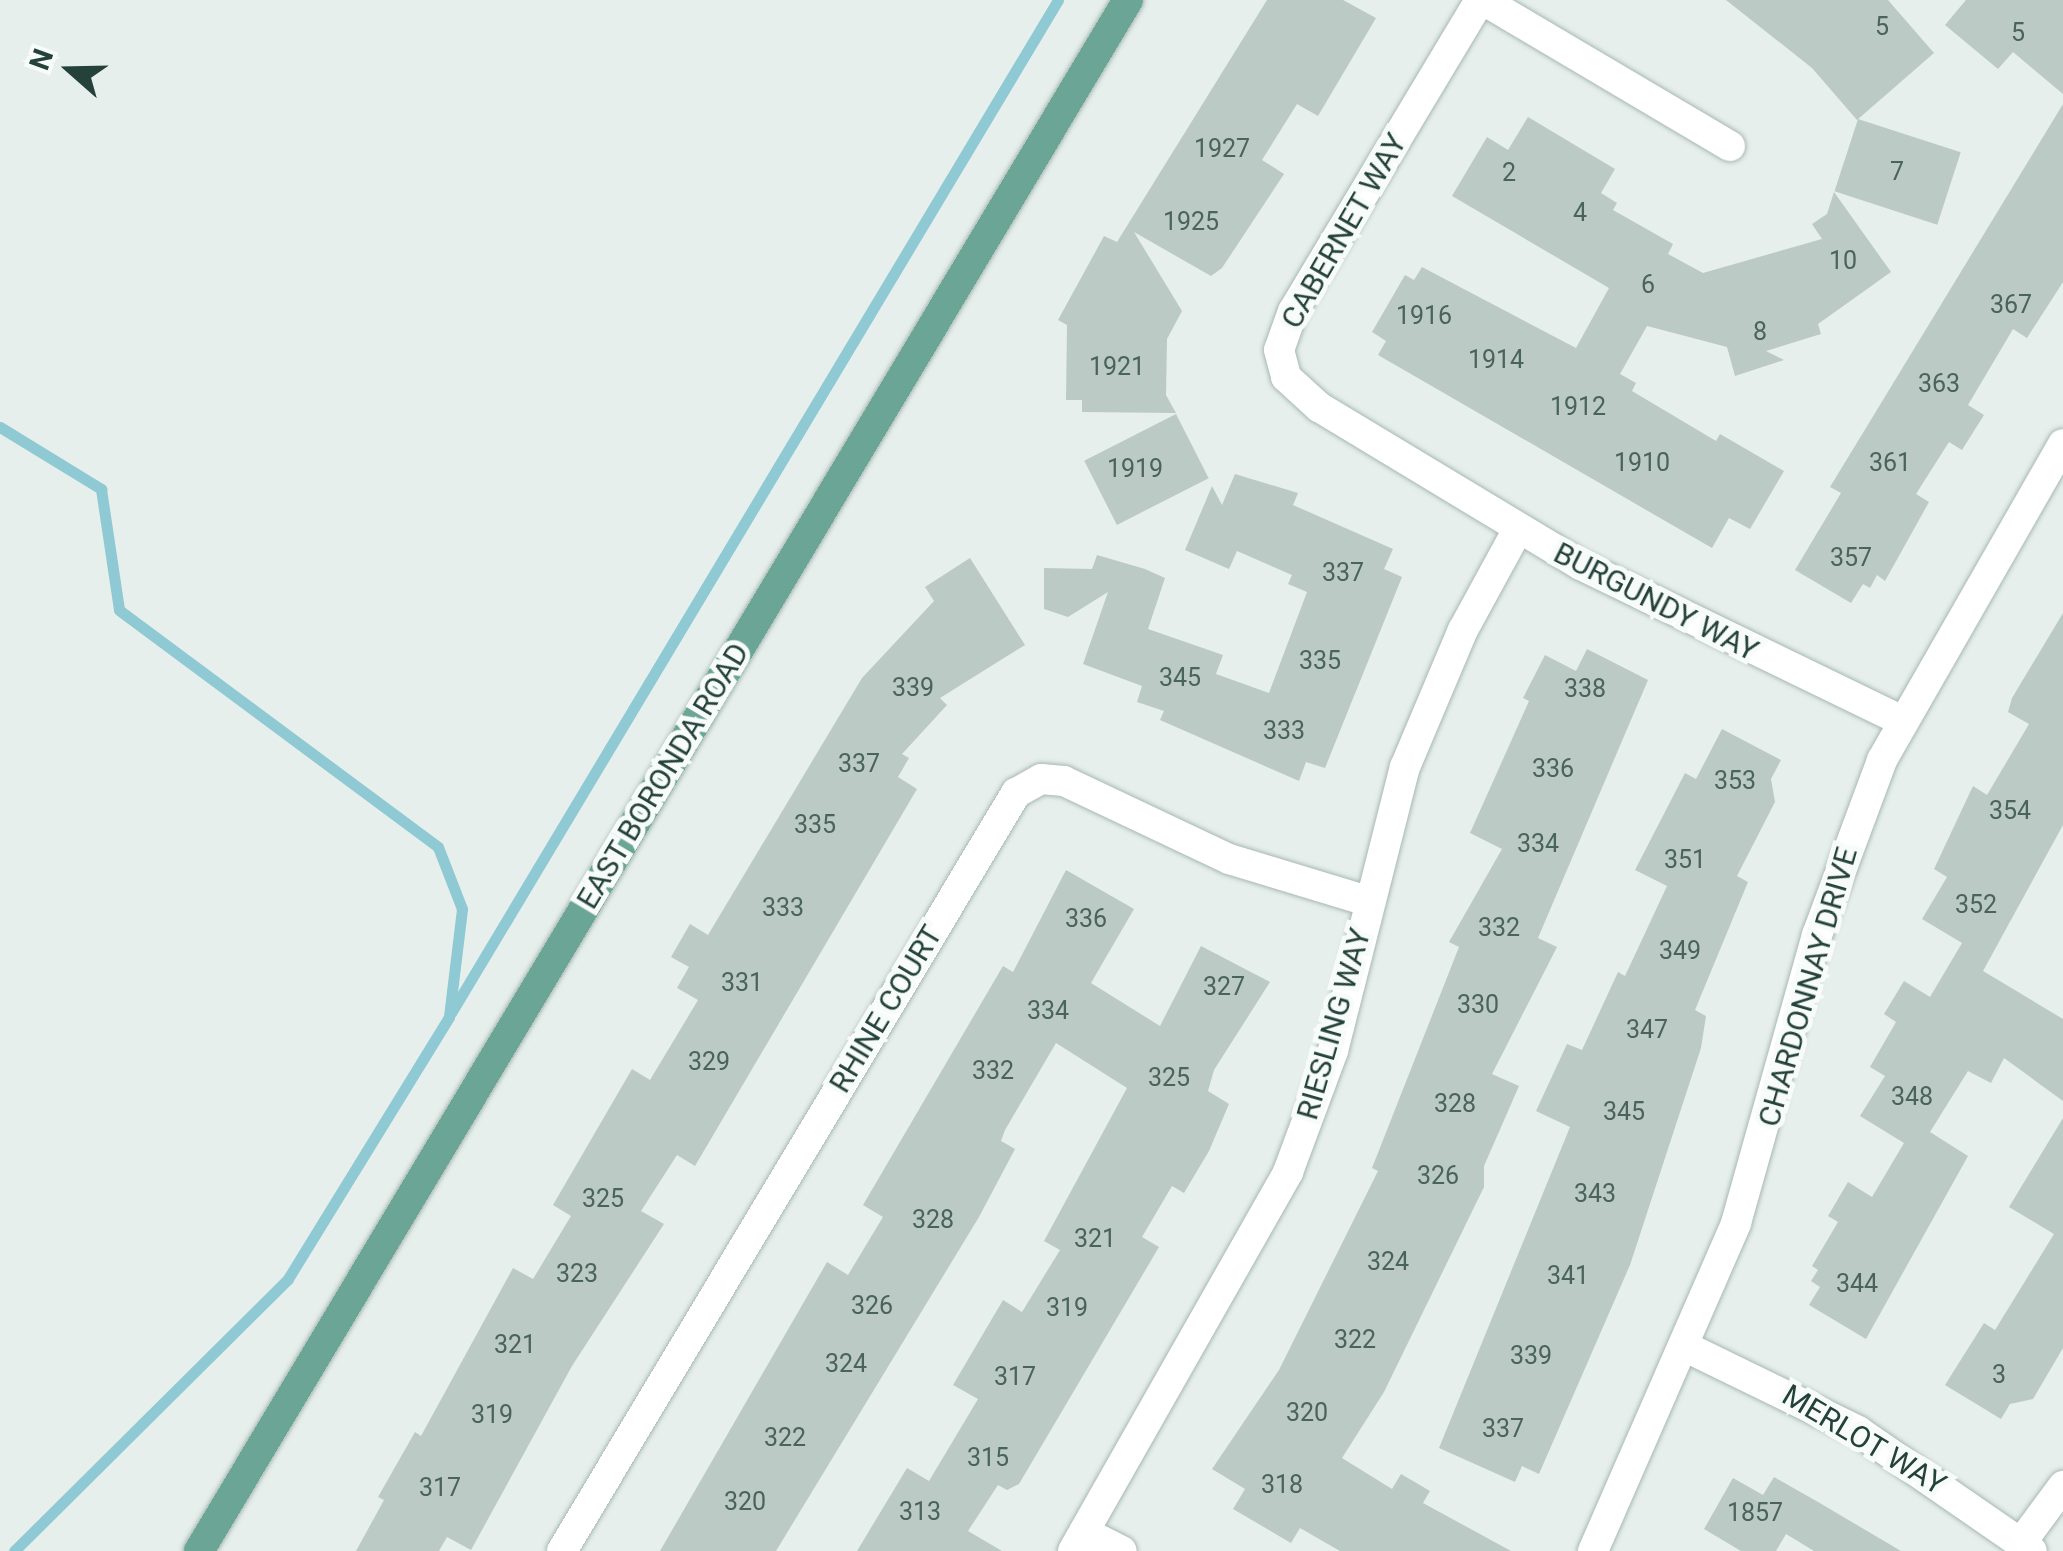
<!DOCTYPE html>
<style>
body{margin:0}
#map{position:relative;width:2063px;height:1551px;overflow:hidden;background:#e6efeb;font-family:Roboto,sans-serif}
div>[style]{position:absolute}
[style*='--x']{left:calc(var(--x)*1px);top:calc(var(--y)*1px);width:calc(var(--w)*1px);rotate:calc(var(--a)*1deg)}
.stream>*{height:11px;margin:-5.5px;padding:0 5.5px;transform-origin:5.5px;border-radius:5.5px;background:#8ec9d4}
.building>*{inset:0;background:#bbcac4;transform-origin:0 0}
.roads{filter:drop-shadow(0 0 2px #a8b8b2) drop-shadow(0 0 2px #a8b8b2)}
.minor>*{height:30px;margin:-15px;padding:0 15px;transform-origin:15px;border-radius:15px;background:#fff}
.major>*{height:30px;margin:-15px;padding:0 15px;transform-origin:15px;border-radius:15px;background:#6aa596}
span{translate:-50% -50%;white-space:nowrap;text-align:center;line-height:1.15;-webkit-text-stroke:10px #f7fbf9;paint-order:stroke}
.number-label{font-size:25px;color:#4a645c}
.number-label span{-webkit-text-stroke-width:0}
.street-label{font-size:30px;color:#24423a}
.north{position:absolute;left:20px;top:20px;width:100px;height:100px;-webkit-text-stroke:8px #f7fbf9;paint-order:stroke;rotate:290deg;font-size:28px;font-weight:700;line-height:40px;text-align:center;color:#24423a}
.north::after{content:'';display:block;margin:auto;width:35px;height:45px;background:#24423a;clip-path:polygon(50% 0,100% 100%,50% 72%,0 100%)}
</style>
<div id="map">
<div class="stream">
<i style="--x:0;--y:427;--w:119;--a:31.5"></i>
<i style="--x:101;--y:489;--w:122;--a:81.5"></i>
<i style="--x:119;--y:610;--w:397;--a:36.6"></i>
<i style="--x:438;--y:847;--w:66;--a:68.8"></i>
<i style="--x:462;--y:909;--w:109;--a:96.9"></i>
<i style="--x:449;--y:1017;--w:308;--a:121.6"></i>
<i style="--x:288;--y:1279;--w:386;--a:135.2"></i>
<i style="--x:451;--y:1013;--w:1181;--a:-59.07"></i>
</div>
<div class="building">
<i style="clip-path:polygon(1267px 0,1343px 0,1376px 18px,1318px 116px,1297px 104px,1262px 160px,1284px 174px,1222px 268px,1211px 276px,1134px 232px,1182px 311px,1167px 339px,1166px 395px,1176px 413px,1082px 412px,1082px 400px,1066px 400px,1067px 325px,1058px 320px,1104px 236px,1117px 242px)"></i>
<i style="clip-path:polygon(1726px 0,1888px 0,1934px 53px,1857px 120px,1812px 68px)"></i>
<i style="clip-path:polygon(1966px 0,2063px 0,2063px 94px,2013px 52px,1998px 69px,1945px 25px)"></i>
<i style="clip-path:polygon(2063px 104px,2063px 282px,2027px 338px,2013px 329px,1968px 405px,1984px 415px,1962px 450px,1949px 442px,1916px 494px,1929px 502px,1885px 581px,1877px 575px,1870px 588px,1863px 584px,1851px 603px,1795px 570px,1841px 493px,1830px 487px)"></i>
<i style="clip-path:polygon(1528px 117px,1615px 169px,1601px 193px,1617px 203px,1613px 210px,1673px 244px,1668px 254px,1703px 273px,1822px 239px,1812px 224px,1827px 214px,1834px 192px,1891px 272px,1818px 324px,1821px 334px,1766px 351px,1784px 360px,1735px 376px,1727px 347px,1647px 326px,1620px 374px,1636px 383px,1632px 391px,1716px 441px,1720px 434px,1784px 471px,1750px 529px,1729px 518px,1712px 548px,1378px 355px,1386px 341px,1372px 332px,1405px 275px,1414px 280px,1422px 267px,1576px 348px,1609px 288px,1452px 196px,1487px 137px,1508px 150px)"></i>
<i style="left:1858px;top:119px;width:108px;height:76px;rotate:18deg"></i>
<i style="left:1176px;top:414px;width:72px;height:103px;rotate:63deg"></i>
<i style="clip-path:polygon(1235px 474px,1298px 493px,1293px 505px,1393px 549px,1384px 569px,1402px 577px,1325px 768px,1306px 762px,1299px 781px,1160px 720px,1164px 711px,1137px 702px,1142px 686px,1083px 664px,1108px 592px,1068px 617px,1044px 609px,1044px 568px,1092px 569px,1097px 555px,1145px 569px,1165px 578px,1148px 629px,1223px 655px,1216px 674px,1269px 693px,1307px 592px,1288px 584px,1292px 575px,1237px 551px,1229px 569px,1185px 550px,1212px 486px,1222px 505px)"></i>
<i style="clip-path:polygon(970px 558px,1025px 645px,940px 698px,947px 705px,902px 754px,909px 758px,898px 777px,917px 789px,695px 1166px,677px 1155px,641px 1211px,664px 1224px,572px 1366px,471px 1550px,447px 1537px,439px 1551px,356px 1551px,384px 1500px,378px 1497px,415px 1432px,421px 1436px,513px 1268px,533px 1279px,571px 1216px,553px 1205px,632px 1069px,650px 1080px,698px 1000px,677px 988px,689px 967px,671px 957px,690px 924px,708px 935px,862px 678px,934px 601px,925px 587px)"></i>
<i style="clip-path:polygon(2063px 613px,2063px 825px,1983px 971px,2063px 1019px,2063px 1101px,2004px 1058px,1991px 1083px,1968px 1071px,1930px 1132px,1968px 1156px,1866px 1339px,1809px 1305px,1820px 1287px,1811px 1281px,1818px 1270px,1812px 1266px,1838px 1222px,1828px 1216px,1848px 1182px,1872px 1197px,1904px 1143px,1860px 1116px,1885px 1076px,1870px 1067px,1896px 1022px,1884px 1014px,1904px 981px,1930px 997px,1962px 943px,1922px 919px,1947px 877px,1934px 869px,1973px 786px,1987px 795px,2029px 724px,2008px 712px,2012px 698px)"></i>
<i style="clip-path:polygon(1587px 649px,1648px 680px,1538px 938px,1557px 947px,1492px 1074px,1519px 1086px,1484px 1166px,1484px 1187px,1384px 1392px,1342px 1458px,1392px 1489px,1401px 1474px,1430px 1491px,1423px 1503px,1511px 1551px,1340px 1551px,1300px 1528px,1291px 1543px,1233px 1509px,1245px 1489px,1212px 1469px,1279px 1370px,1378px 1171px,1372px 1168px,1459px 947px,1449px 942px,1502px 849px,1470px 833px,1529px 701px,1523px 698px,1545px 655px,1576px 671px)"></i>
<i style="clip-path:polygon(1722px 729px,1781px 760px,1771px 779px,1775px 802px,1737px 876px,1748px 882px,1695px 1010px,1706px 1016px,1701px 1048px,1630px 1265px,1539px 1474px,1522px 1466px,1515px 1482px,1439px 1448px,1570px 1127px,1536px 1111px,1567px 1044px,1582px 1050px,1618px 972px,1625px 976px,1667px 886px,1635px 870px,1685px 773px,1696px 779px)"></i>
<i style="clip-path:polygon(1066px 870px,1134px 909px,1091px 983px,1160px 1026px,1201px 946px,1270px 982px,1214px 1070px,1208px 1091px,1229px 1104px,1209px 1151px,1184px 1193px,1172px 1186px,1142px 1237px,1159px 1247px,1019px 1484px,1007px 1490px,998px 1485px,968px 1531px,1002px 1551px,857px 1551px,907px 1468px,929px 1481px,978px 1399px,953px 1385px,1003px 1300px,1022px 1312px,1060px 1250px,1044px 1241px,1127px 1088px,1056px 1043px,1005px 1130px,1001px 1141px,1015px 1149px,979px 1217px,776px 1551px,660px 1551px,827px 1262px,848px 1275px,883px 1217px,863px 1205px,1003px 966px,1013px 972px)"></i>
<i style="clip-path:polygon(2063px 1118px,2063px 1348px,2033px 1399px,2010px 1404px,2001px 1419px,1945px 1385px,1984px 1323px,1995px 1330px,2054px 1234px,2009px 1207px)"></i>
<i style="clip-path:polygon(1774px 1477px,1818px 1502px,1901px 1551px,1814px 1551px,1786px 1534px,1776px 1551px,1741px 1551px,1704px 1529px,1733px 1478px,1763px 1495px)"></i>
</div>
<div class="roads">
<div class="minor">
<i style="--x:1480;--y:0;--w:363;--a:121"></i>
<i style="--x:1293;--y:311;--w:41;--a:109.7"></i>
<i style="--x:1279;--y:350;--w:28;--a:75"></i>
<i style="--x:1286;--y:377;--w:45;--a:42.3"></i>
<i style="--x:1319;--y:407;--w:306;--a:31.1"></i>
<i style="--x:1581;--y:565;--w:355;--a:25.9"></i>
<i style="--x:1483;--y:0;--w:287;--a:30.6"></i>
<i style="--x:1686;--y:1347;--w:191;--a:26"></i>
<i style="--x:1858;--y:1431;--w:211;--a:34.6"></i>
<i style="--x:1084;--y:1532;--w:42;--a:26.6"></i>
<i style="--x:2021;--y:1543;--w:71;--a:-53.6"></i>
<i style="--x:562;--y:1551;--w:884;--a:-59.08"></i>
<i style="--x:1016;--y:793;--w:29;--a:-29"></i>
<i style="--x:1041;--y:779;--w:23;--a:5"></i>
<i style="--x:1064;--y:781;--w:183;--a:25.3"></i>
<i style="--x:1229;--y:859;--w:144;--a:16.9"></i>
<i style="--x:1073;--y:1551;--w:436;--a:-60.4"></i>
<i style="--x:1288;--y:1172;--w:129;--a:-69.6"></i>
<i style="--x:1333;--y:1051;--w:293;--a:-75.8"></i>
<i style="--x:1405;--y:767;--w:149;--a:-67.1"></i>
<i style="--x:1463;--y:630;--w:115;--a:-61.4"></i>
<i style="--x:1593;--y:1551;--w:358;--a:-66.4"></i>
<i style="--x:1736;--y:1223;--w:299;--a:-74.3"></i>
<i style="--x:1817;--y:935;--w:187;--a:-69.6"></i>
<i style="--x:1882;--y:760;--w:364;--a:-60.2"></i>
</div>
<div class="major">
<i style="--x:199;--y:1551;--w:1808;--a:-59.08"></i>
</div>
</div>
<div class="number-label">
<span style="left:1882px;top:27px">5</span>
<span style="left:2018px;top:33px">5</span>
<span style="left:1222px;top:149px">1927</span>
<span style="left:1897px;top:172px">7</span>
<span style="left:1509px;top:173px">2</span>
<span style="left:1580px;top:213px">4</span>
<span style="left:1191px;top:222px">1925</span>
<span style="left:1843px;top:261px">10</span>
<span style="left:1648px;top:285px">6</span>
<span style="left:2011px;top:305px">367</span>
<span style="left:1424px;top:316px">1916</span>
<span style="left:1760px;top:332px">8</span>
<span style="left:1496px;top:360px">1914</span>
<span style="left:1117px;top:367px">1921</span>
<span style="left:1939px;top:384px">363</span>
<span style="left:1578px;top:407px">1912</span>
<span style="left:1642px;top:463px">1910</span>
<span style="left:1890px;top:463px">361</span>
<span style="left:1135px;top:469px">1919</span>
<span style="left:1851px;top:558px">357</span>
<span style="left:1343px;top:573px">337</span>
<span style="left:1320px;top:661px">335</span>
<span style="left:1180px;top:678px">345</span>
<span style="left:913px;top:688px">339</span>
<span style="left:1585px;top:689px">338</span>
<span style="left:1284px;top:731px">333</span>
<span style="left:859px;top:764px">337</span>
<span style="left:1553px;top:769px">336</span>
<span style="left:1735px;top:781px">353</span>
<span style="left:2010px;top:811px">354</span>
<span style="left:815px;top:825px">335</span>
<span style="left:1538px;top:844px">334</span>
<span style="left:1685px;top:860px">351</span>
<span style="left:1976px;top:905px">352</span>
<span style="left:783px;top:908px">333</span>
<span style="left:1086px;top:919px">336</span>
<span style="left:1499px;top:928px">332</span>
<span style="left:1680px;top:951px">349</span>
<span style="left:742px;top:983px">331</span>
<span style="left:1224px;top:987px">327</span>
<span style="left:1478px;top:1005px">330</span>
<span style="left:1048px;top:1011px">334</span>
<span style="left:1647px;top:1030px">347</span>
<span style="left:709px;top:1062px">329</span>
<span style="left:993px;top:1071px">332</span>
<span style="left:1169px;top:1078px">325</span>
<span style="left:1912px;top:1097px">348</span>
<span style="left:1455px;top:1104px">328</span>
<span style="left:1624px;top:1112px">345</span>
<span style="left:1438px;top:1176px">326</span>
<span style="left:1595px;top:1194px">343</span>
<span style="left:603px;top:1199px">325</span>
<span style="left:933px;top:1220px">328</span>
<span style="left:1095px;top:1239px">321</span>
<span style="left:1388px;top:1262px">324</span>
<span style="left:577px;top:1274px">323</span>
<span style="left:1568px;top:1276px">341</span>
<span style="left:1857px;top:1284px">344</span>
<span style="left:872px;top:1306px">326</span>
<span style="left:1067px;top:1308px">319</span>
<span style="left:1355px;top:1340px">322</span>
<span style="left:515px;top:1345px">321</span>
<span style="left:1531px;top:1356px">339</span>
<span style="left:846px;top:1364px">324</span>
<span style="left:1999px;top:1375px">3</span>
<span style="left:1015px;top:1377px">317</span>
<span style="left:1307px;top:1413px">320</span>
<span style="left:492px;top:1415px">319</span>
<span style="left:1503px;top:1429px">337</span>
<span style="left:785px;top:1438px">322</span>
<span style="left:988px;top:1458px">315</span>
<span style="left:1282px;top:1485px">318</span>
<span style="left:440px;top:1488px">317</span>
<span style="left:745px;top:1502px">320</span>
<span style="left:920px;top:1512px">313</span>
<span style="left:1755px;top:1513px">1857</span>
</div>
<div class="street-label">
<span style="left:1344px;top:231px;rotate:-60deg">CABERNET WAY</span>
<span style="left:1656px;top:602px;rotate:27deg">BURGUNDY WAY</span>
<span style="left:663px;top:776px;rotate:-59deg">EAST BORONDA ROAD</span>
<span style="left:1808px;top:987px;rotate:-74deg">CHARDONNAY DRIVE</span>
<span style="left:886px;top:1009px;rotate:-59deg">RHINE COURT</span>
<span style="left:1334px;top:1024px;rotate:-74deg">RIESLING WAY</span>
<span style="left:1864px;top:1440px;rotate:31deg">MERLOT WAY</span>
</div>
<div class="north">N</div>
</div>
